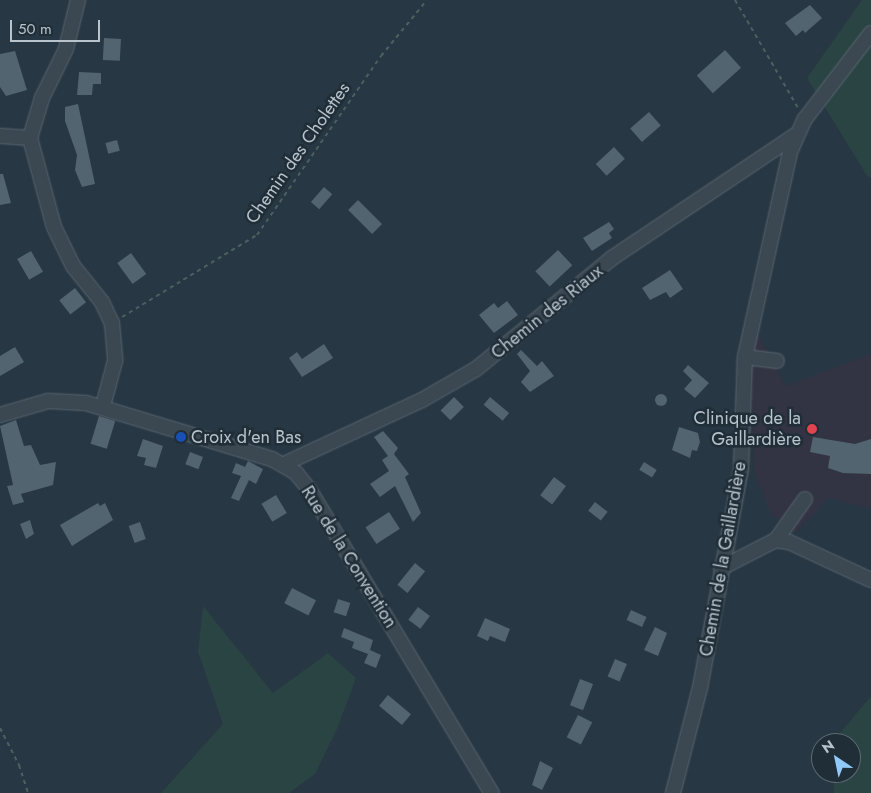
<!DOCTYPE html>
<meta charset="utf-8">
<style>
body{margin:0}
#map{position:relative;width:871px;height:793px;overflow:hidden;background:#273743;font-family:Jost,sans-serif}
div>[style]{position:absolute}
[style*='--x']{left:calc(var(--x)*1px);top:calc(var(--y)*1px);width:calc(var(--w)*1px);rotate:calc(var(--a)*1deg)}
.medical>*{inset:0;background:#333443}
.green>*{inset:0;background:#294442}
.building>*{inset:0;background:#526470;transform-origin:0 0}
.round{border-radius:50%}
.path>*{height:2px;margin-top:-1px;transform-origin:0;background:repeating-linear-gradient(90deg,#496160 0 4px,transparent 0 8px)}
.roads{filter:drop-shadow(0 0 1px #596670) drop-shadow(0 0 1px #596670)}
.minor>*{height:14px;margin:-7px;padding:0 7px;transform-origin:7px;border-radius:7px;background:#3b4852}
.dots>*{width:14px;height:14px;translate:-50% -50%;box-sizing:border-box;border:2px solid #202e38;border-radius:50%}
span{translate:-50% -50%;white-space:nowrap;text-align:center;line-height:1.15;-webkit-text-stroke:5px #202e38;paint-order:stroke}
.street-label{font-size:18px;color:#b8c3cc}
.poi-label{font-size:18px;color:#b8c3cc}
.right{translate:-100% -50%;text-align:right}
.left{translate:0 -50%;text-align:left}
.north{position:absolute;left:811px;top:733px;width:50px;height:50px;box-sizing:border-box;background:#202e38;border:1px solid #5d6a73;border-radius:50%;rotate:326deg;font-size:14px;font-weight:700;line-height:20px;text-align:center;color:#b8c3cc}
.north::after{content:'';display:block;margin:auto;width:18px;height:22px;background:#91caf9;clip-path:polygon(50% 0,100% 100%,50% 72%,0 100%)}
.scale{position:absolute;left:10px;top:20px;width:90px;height:22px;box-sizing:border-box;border:2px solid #b8c3cc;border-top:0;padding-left:6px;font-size:15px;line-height:18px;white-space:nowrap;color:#b8c3cc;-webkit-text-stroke:4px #202e38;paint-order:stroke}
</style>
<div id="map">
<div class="medical">
<i style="clip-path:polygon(755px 329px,786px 386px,871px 354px,871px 509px,828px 498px,796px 533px,771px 514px,754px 472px,751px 366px)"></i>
</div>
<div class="green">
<i style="clip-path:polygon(862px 0,871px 0,871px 177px,867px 176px,807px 78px)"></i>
<i style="clip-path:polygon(203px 606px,273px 693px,328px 653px,356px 678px,337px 729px,315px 774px,289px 793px,161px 793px,223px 724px,198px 652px)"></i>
<i style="clip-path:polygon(871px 696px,871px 793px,834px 793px,834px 773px,851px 773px,851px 743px,834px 743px,834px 740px)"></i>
</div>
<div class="building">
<i style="clip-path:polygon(810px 5px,822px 18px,805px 33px,803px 30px,796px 36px,785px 23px)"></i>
<i style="left:104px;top:38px;width:17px;height:22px;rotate:3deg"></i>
<i style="left:725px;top:50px;width:24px;height:38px;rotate:48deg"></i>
<i style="clip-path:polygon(15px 51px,27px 90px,6px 96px,0 87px,0 54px)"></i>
<i style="clip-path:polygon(79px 72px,101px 73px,101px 84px,93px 84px,92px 95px,77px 95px)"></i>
<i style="clip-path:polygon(78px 104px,95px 184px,82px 187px,75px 170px,77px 155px,65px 121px,65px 107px)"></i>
<i style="left:649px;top:112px;width:18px;height:25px;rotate:49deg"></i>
<i style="left:117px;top:140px;width:11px;height:12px;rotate:75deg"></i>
<i style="left:614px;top:147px;width:16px;height:25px;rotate:47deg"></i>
<i style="clip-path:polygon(0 174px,3px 174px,11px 203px,0 205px)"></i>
<i style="left:324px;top:187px;width:11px;height:20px;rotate:41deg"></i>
<i style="left:358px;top:200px;width:34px;height:14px;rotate:45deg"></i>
<i style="clip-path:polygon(609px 222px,614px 229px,609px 233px,612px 238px,592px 251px,583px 238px)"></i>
<i style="left:558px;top:250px;width:21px;height:31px;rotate:47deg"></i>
<i style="left:31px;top:251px;width:24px;height:16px;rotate:60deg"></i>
<i style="left:131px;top:253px;width:26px;height:17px;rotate:54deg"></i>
<i style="clip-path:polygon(670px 270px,683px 289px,670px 298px,666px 292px,650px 300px,642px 288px)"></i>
<i style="left:75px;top:288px;width:18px;height:20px;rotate:52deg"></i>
<i style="clip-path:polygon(507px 301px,518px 315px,494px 333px,479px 315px,494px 303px,498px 308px)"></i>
<i style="clip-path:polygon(324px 344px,333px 358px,302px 377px,289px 358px,297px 352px,302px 359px)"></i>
<i style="clip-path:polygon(15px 347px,24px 362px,0 376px,0 356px)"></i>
<i style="clip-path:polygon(521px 350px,537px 366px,542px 361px,554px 376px,530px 392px,521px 382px,530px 371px,517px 354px)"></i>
<i style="clip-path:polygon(688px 365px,709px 383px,695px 398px,684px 389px,692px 380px,683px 371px)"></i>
<i class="round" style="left:655px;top:394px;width:12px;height:12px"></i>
<i style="left:454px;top:397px;width:14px;height:19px;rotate:45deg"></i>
<i style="left:490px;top:397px;width:25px;height:10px;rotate:40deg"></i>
<i style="left:99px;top:416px;width:17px;height:29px;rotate:17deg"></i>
<i style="clip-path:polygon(16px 420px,24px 446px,31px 445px,40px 465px,56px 462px,53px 485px,21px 494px,24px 502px,13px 505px,7px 486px,13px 485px,0 426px)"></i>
<i style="clip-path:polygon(679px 427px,698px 433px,700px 442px,697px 451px,692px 450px,690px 458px,672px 450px)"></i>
<i style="clip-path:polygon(383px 431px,398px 448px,394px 454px,409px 474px,405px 477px,421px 513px,413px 522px,395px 486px,380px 497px,370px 484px,389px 471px,382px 460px,388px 456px,374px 437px)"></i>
<i style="clip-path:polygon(813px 437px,855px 444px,871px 439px,871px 474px,843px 473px,828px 468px,830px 456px,810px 452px)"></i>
<i style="clip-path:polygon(143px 439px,163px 446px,156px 468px,144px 465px,146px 458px,137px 456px)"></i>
<i style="left:190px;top:452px;width:14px;height:13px;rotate:21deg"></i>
<i style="clip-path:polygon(248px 461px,263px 469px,256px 484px,249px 480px,239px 501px,231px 498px,241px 476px,232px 473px,236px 463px,245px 467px)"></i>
<i style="left:644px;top:462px;width:15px;height:9px;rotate:32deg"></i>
<i style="left:554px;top:477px;width:15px;height:23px;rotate:37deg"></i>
<i style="left:276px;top:495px;width:21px;height:17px;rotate:59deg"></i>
<i style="left:595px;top:502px;width:16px;height:11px;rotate:38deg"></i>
<i style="clip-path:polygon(98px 503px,100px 506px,105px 503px,113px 520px,72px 546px,60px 525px)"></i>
<i style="left:389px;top:512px;width:20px;height:28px;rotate:57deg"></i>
<i style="clip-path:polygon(30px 520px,34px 534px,26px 539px,20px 524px)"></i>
<i style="left:140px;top:522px;width:18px;height:12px;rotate:71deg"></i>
<i style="left:415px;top:563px;width:13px;height:28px;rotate:39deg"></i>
<i style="left:292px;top:588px;width:27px;height:17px;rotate:27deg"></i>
<i style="left:338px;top:599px;width:13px;height:14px;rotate:18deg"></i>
<i style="left:418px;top:607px;width:15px;height:16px;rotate:37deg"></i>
<i style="left:631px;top:610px;width:17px;height:11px;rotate:24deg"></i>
<i style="clip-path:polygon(485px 618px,510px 629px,505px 642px,490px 636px,488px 641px,477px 636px)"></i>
<i style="clip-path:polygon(655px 627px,667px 633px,658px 656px,644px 650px)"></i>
<i style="clip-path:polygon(344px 628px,373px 640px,370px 650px,381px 655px,376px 668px,364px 663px,368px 654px,352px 648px,354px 642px,341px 637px)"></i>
<i style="left:615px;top:659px;width:13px;height:19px;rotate:23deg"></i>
<i style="left:580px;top:679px;width:14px;height:28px;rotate:21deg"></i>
<i style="left:388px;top:695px;width:30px;height:14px;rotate:40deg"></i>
<i style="left:578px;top:715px;width:16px;height:25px;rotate:27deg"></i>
<i style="clip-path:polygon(540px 761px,553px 768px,542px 790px,532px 785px)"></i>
</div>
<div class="path">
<i style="--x:735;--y:0;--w:125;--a:59.7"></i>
<i style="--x:122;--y:317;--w:158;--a:-31.3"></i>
<i style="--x:257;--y:235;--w:218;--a:-55.3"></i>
<i style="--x:381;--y:56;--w:72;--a:-50.6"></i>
<i style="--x:0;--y:728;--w:42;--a:62.8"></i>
<i style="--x:19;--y:765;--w:29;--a:72"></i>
</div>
<div class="roads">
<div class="minor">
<i style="--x:78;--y:0;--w:50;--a:103.8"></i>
<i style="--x:66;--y:49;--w:55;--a:116.1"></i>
<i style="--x:42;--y:98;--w:42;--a:106.7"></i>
<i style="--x:30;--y:138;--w:92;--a:74.9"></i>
<i style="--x:54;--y:227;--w:43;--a:64"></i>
<i style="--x:73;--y:266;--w:46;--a:51.1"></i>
<i style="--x:102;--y:302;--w:23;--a:65"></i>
<i style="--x:112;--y:323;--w:38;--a:85"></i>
<i style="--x:115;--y:361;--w:47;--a:104.9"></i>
<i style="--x:0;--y:136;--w:30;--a:4"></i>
<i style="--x:745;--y:357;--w:32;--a:7"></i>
<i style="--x:0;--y:415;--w:50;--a:-16.3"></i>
<i style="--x:48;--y:401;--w:38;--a:3"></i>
<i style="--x:86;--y:403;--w:194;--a:16.8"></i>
<i style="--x:272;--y:459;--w:28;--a:30"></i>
<i style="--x:296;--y:473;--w:21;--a:51"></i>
<i style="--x:309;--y:489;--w:355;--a:59"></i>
<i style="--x:284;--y:464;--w:152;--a:-24.9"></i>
<i style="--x:422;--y:400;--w:62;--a:-29.9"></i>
<i style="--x:476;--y:369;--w:176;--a:-39.2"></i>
<i style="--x:612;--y:258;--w:221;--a:-33.8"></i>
<i style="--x:776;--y:540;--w:13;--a:9"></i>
<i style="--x:789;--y:542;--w:90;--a:24.9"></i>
<i style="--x:721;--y:568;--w:62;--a:-27"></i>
<i style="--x:776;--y:540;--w:50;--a:-54.7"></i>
<i style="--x:673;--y:793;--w:108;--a:-75.6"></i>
<i style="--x:700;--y:688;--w:223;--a:-79.4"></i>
<i style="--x:741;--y:469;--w:112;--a:-88"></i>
<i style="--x:745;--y:357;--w:210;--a:-77.6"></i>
<i style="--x:790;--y:152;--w:36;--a:-66"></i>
<i style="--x:805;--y:119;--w:108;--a:-52.5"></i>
</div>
</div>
<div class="dots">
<i style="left:812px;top:429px;background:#e0444e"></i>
<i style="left:181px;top:437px;background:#1a4fb4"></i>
</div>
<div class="street-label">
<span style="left:298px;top:153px;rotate:-55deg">Chemin des Cholettes</span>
<span style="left:547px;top:312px;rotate:-39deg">Chemin des Riaux</span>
<span style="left:349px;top:557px;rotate:58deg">Rue de la Convention</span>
<span style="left:723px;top:559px;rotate:-80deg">Chemin de la Gaillardière</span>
</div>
<div class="poi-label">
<span class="right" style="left:801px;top:429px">Clinique de la<br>Gaillardière</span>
<span class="left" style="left:191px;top:437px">Croix d'en Bas</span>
</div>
<div class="north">N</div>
<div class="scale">50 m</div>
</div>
